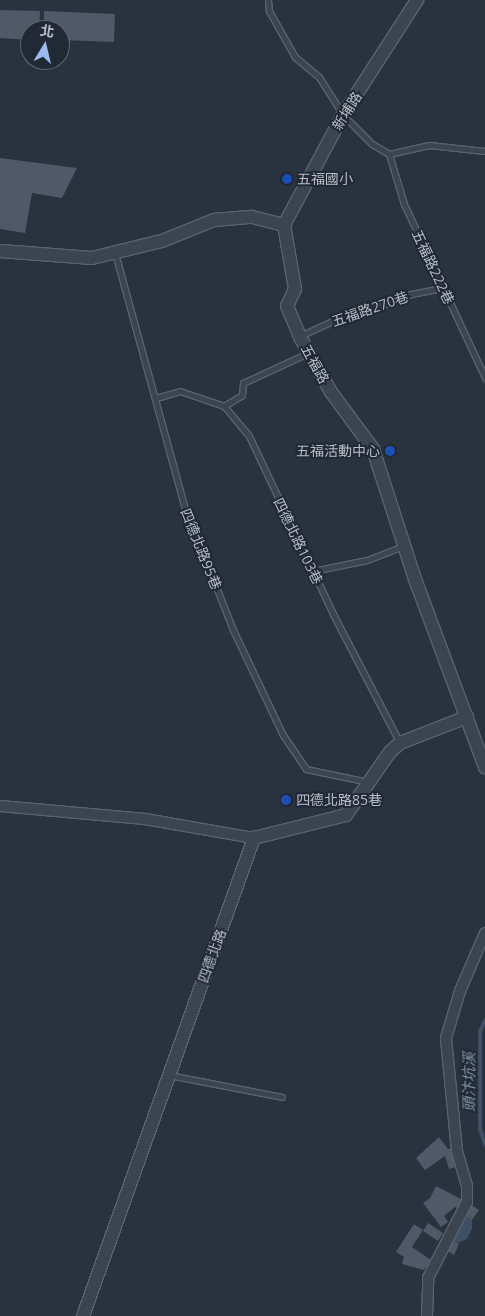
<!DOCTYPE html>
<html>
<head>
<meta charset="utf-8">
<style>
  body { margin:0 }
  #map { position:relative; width:485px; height:1316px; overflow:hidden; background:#29323f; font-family:"Open Sans","Noto Sans TC",sans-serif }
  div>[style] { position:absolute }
  .water>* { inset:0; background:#404f66 }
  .stream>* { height:4px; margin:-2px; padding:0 2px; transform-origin:2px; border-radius:2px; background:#404f66 }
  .building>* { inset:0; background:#4f5967 }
  .roads { filter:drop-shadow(1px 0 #5a626c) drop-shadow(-1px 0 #5a626c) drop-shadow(0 1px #5a626c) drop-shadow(0 -1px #5a626c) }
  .service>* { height:5px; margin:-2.5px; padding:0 2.5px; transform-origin:2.5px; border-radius:2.5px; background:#3c444f }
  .minor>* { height:10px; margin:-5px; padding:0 5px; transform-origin:5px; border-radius:5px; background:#3c444f }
  .tertiary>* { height:12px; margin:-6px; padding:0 6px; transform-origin:6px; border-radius:6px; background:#3c444f }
  .dots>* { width:14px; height:14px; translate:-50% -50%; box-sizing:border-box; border:2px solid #212934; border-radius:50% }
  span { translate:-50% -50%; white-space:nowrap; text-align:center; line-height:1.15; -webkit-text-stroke:4px #212934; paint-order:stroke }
  .street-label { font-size:14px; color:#b9bfc9 }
  .poi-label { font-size:14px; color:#b9bfc9 }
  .left { translate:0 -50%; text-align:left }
  .right { translate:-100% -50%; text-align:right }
  .water-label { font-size:15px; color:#8495ae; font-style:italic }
  .north { position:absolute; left:20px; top:20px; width:50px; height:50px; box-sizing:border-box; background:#212934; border:1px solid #5e6570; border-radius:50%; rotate:9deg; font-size:14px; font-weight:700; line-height:20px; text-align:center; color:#b9bfc9 }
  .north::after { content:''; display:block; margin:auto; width:18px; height:22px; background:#99b9ef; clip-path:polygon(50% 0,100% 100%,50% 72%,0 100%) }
</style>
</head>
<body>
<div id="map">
  <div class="water">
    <i style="clip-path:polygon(463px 1214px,472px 1220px,472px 1229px,467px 1239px,458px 1243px,450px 1239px)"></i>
  </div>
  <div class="stream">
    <i style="left:485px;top:1020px;width:13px;rotate:113deg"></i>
    <i style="left:480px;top:1032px;width:97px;rotate:90deg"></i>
    <i style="left:480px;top:1129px;width:16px;rotate:72deg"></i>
  </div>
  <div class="building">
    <i style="clip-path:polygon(0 10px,40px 11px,39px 30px,30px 30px,30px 40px,0 38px)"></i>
    <i style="clip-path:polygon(44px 11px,115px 14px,114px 42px,60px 40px,60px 30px,44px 30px)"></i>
    <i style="clip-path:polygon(0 158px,77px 168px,62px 198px,32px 193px,25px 233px,0 229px)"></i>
    <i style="clip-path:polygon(439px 1137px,448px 1149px,453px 1148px,459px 1166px,449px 1169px,445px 1156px,425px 1170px,416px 1158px)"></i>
    <i style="clip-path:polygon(436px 1186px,463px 1200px,458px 1209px,455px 1207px,444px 1216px,448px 1222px,441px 1227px,423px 1203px,430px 1198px)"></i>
    <i style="clip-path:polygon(470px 1204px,479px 1210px,472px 1220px,463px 1214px)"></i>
    <i style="clip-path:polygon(428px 1223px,443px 1233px,438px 1241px,423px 1231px)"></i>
    <i style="clip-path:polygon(414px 1224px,423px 1230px,412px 1247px,431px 1260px,424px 1270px,402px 1264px,404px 1257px,396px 1252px)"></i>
    <i style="clip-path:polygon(450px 1239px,459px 1244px,454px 1255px,444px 1249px)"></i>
  </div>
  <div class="roads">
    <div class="service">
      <i style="left:268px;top:0;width:11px;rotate:85deg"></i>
      <i style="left:269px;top:11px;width:53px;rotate:60.5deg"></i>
      <i style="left:295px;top:57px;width:31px;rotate:40deg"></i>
      <i style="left:319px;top:77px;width:45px;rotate:57.7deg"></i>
      <i style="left:343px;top:115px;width:41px;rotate:45deg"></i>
      <i style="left:372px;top:144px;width:20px;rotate:30deg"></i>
      <i style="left:389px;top:154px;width:41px;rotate:-12.7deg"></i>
      <i style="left:429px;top:145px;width:56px;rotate:6.1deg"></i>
      <i style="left:389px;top:154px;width:52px;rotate:73.3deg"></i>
      <i style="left:404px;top:204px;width:192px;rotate:65deg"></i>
      <i style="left:115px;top:253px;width:262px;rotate:74.7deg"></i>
      <i style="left:184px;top:506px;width:136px;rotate:68.4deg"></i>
      <i style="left:234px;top:632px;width:114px;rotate:64.6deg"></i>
      <i style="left:283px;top:735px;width:41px;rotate:55.9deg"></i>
      <i style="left:306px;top:769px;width:63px;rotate:11.8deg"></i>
      <i style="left:300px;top:336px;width:35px;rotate:-25deg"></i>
      <i style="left:332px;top:321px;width:27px;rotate:-13deg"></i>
      <i style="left:358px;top:315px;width:57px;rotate:-21.6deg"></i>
      <i style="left:411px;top:294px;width:33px;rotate:-11deg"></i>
      <i style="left:156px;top:398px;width:25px;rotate:-16deg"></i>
      <i style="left:180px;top:391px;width:46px;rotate:18.8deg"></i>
      <i style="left:224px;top:406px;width:39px;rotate:50deg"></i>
      <i style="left:249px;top:436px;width:197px;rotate:64.7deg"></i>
      <i style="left:333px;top:614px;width:145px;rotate:62.6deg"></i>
      <i style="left:224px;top:406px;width:21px;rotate:-31deg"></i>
      <i style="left:242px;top:395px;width:12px;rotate:-85deg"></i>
      <i style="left:243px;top:383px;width:72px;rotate:-24.8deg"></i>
      <i style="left:313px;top:571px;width:55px;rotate:-11.5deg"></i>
      <i style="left:367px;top:560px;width:39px;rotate:-21deg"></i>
      <i style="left:169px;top:1075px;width:115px;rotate:11deg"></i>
    </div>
    <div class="minor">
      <i style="left:0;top:806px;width:146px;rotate:5.1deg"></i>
      <i style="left:145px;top:819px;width:111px;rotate:9.9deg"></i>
      <i style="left:427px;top:1316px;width:38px;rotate:-88deg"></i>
      <i style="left:428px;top:1278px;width:85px;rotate:-62.8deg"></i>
      <i style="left:467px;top:1202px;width:16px;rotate:-90deg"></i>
      <i style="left:467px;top:1186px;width:36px;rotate:-106deg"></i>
      <i style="left:457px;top:1151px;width:114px;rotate:-95.6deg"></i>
      <i style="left:446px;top:1038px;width:49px;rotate:-73.4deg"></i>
      <i style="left:460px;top:991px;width:63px;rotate:-66.7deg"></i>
    </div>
    <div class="tertiary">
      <i style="left:284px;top:225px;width:65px;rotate:80.2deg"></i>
      <i style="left:295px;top:289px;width:19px;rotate:115deg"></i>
      <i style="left:287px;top:306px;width:34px;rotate:67deg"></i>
      <i style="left:300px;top:337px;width:63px;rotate:60.6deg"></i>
      <i style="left:331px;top:392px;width:71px;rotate:53.6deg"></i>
      <i style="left:373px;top:449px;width:137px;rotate:72.1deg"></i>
      <i style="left:415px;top:579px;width:201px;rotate:69.6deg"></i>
      <i style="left:284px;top:225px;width:125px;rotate:-61.8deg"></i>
      <i style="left:343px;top:115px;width:137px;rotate:-57.2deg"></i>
      <i style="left:0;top:251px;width:92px;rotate:4.4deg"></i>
      <i style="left:92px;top:258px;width:72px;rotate:-13.7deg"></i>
      <i style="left:162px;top:241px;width:56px;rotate:-22deg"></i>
      <i style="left:214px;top:220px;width:38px;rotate:-5deg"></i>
      <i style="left:252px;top:217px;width:33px;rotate:14deg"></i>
      <i style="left:83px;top:1316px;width:508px;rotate:-70.32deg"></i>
      <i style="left:254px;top:838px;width:95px;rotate:-14deg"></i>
      <i style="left:346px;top:815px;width:77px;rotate:-55.1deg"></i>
      <i style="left:390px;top:752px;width:13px;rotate:-42deg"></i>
      <i style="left:400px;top:743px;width:72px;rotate:-21.2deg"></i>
    </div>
  </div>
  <div class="dots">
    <i style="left:287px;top:179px;background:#1a4fb4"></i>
    <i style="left:390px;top:451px;background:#1a4fb4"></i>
    <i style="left:286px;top:800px;background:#1a4fb4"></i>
  </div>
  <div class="street-label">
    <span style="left:347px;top:111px;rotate:-58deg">新埔路</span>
    <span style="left:433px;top:267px;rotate:65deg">五福路222巷</span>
    <span style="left:370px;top:309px;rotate:-19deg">五福路270巷</span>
    <span style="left:315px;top:364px;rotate:61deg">五福路</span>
    <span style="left:298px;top:541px;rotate:64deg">四德北路103巷</span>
    <span style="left:201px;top:549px;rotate:68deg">四德北路95巷</span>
    <span style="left:212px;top:956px;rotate:-70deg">四德北路</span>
  </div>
  <div class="poi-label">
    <span class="left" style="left:297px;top:179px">五福國小</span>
    <span class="right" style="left:380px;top:451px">五福活動中心</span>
    <span class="left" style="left:296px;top:800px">四德北路85巷</span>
  </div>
  <div class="water-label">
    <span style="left:469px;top:1082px;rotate:-90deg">頭汴坑溪</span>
  </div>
  <div class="north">北</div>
</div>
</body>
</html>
